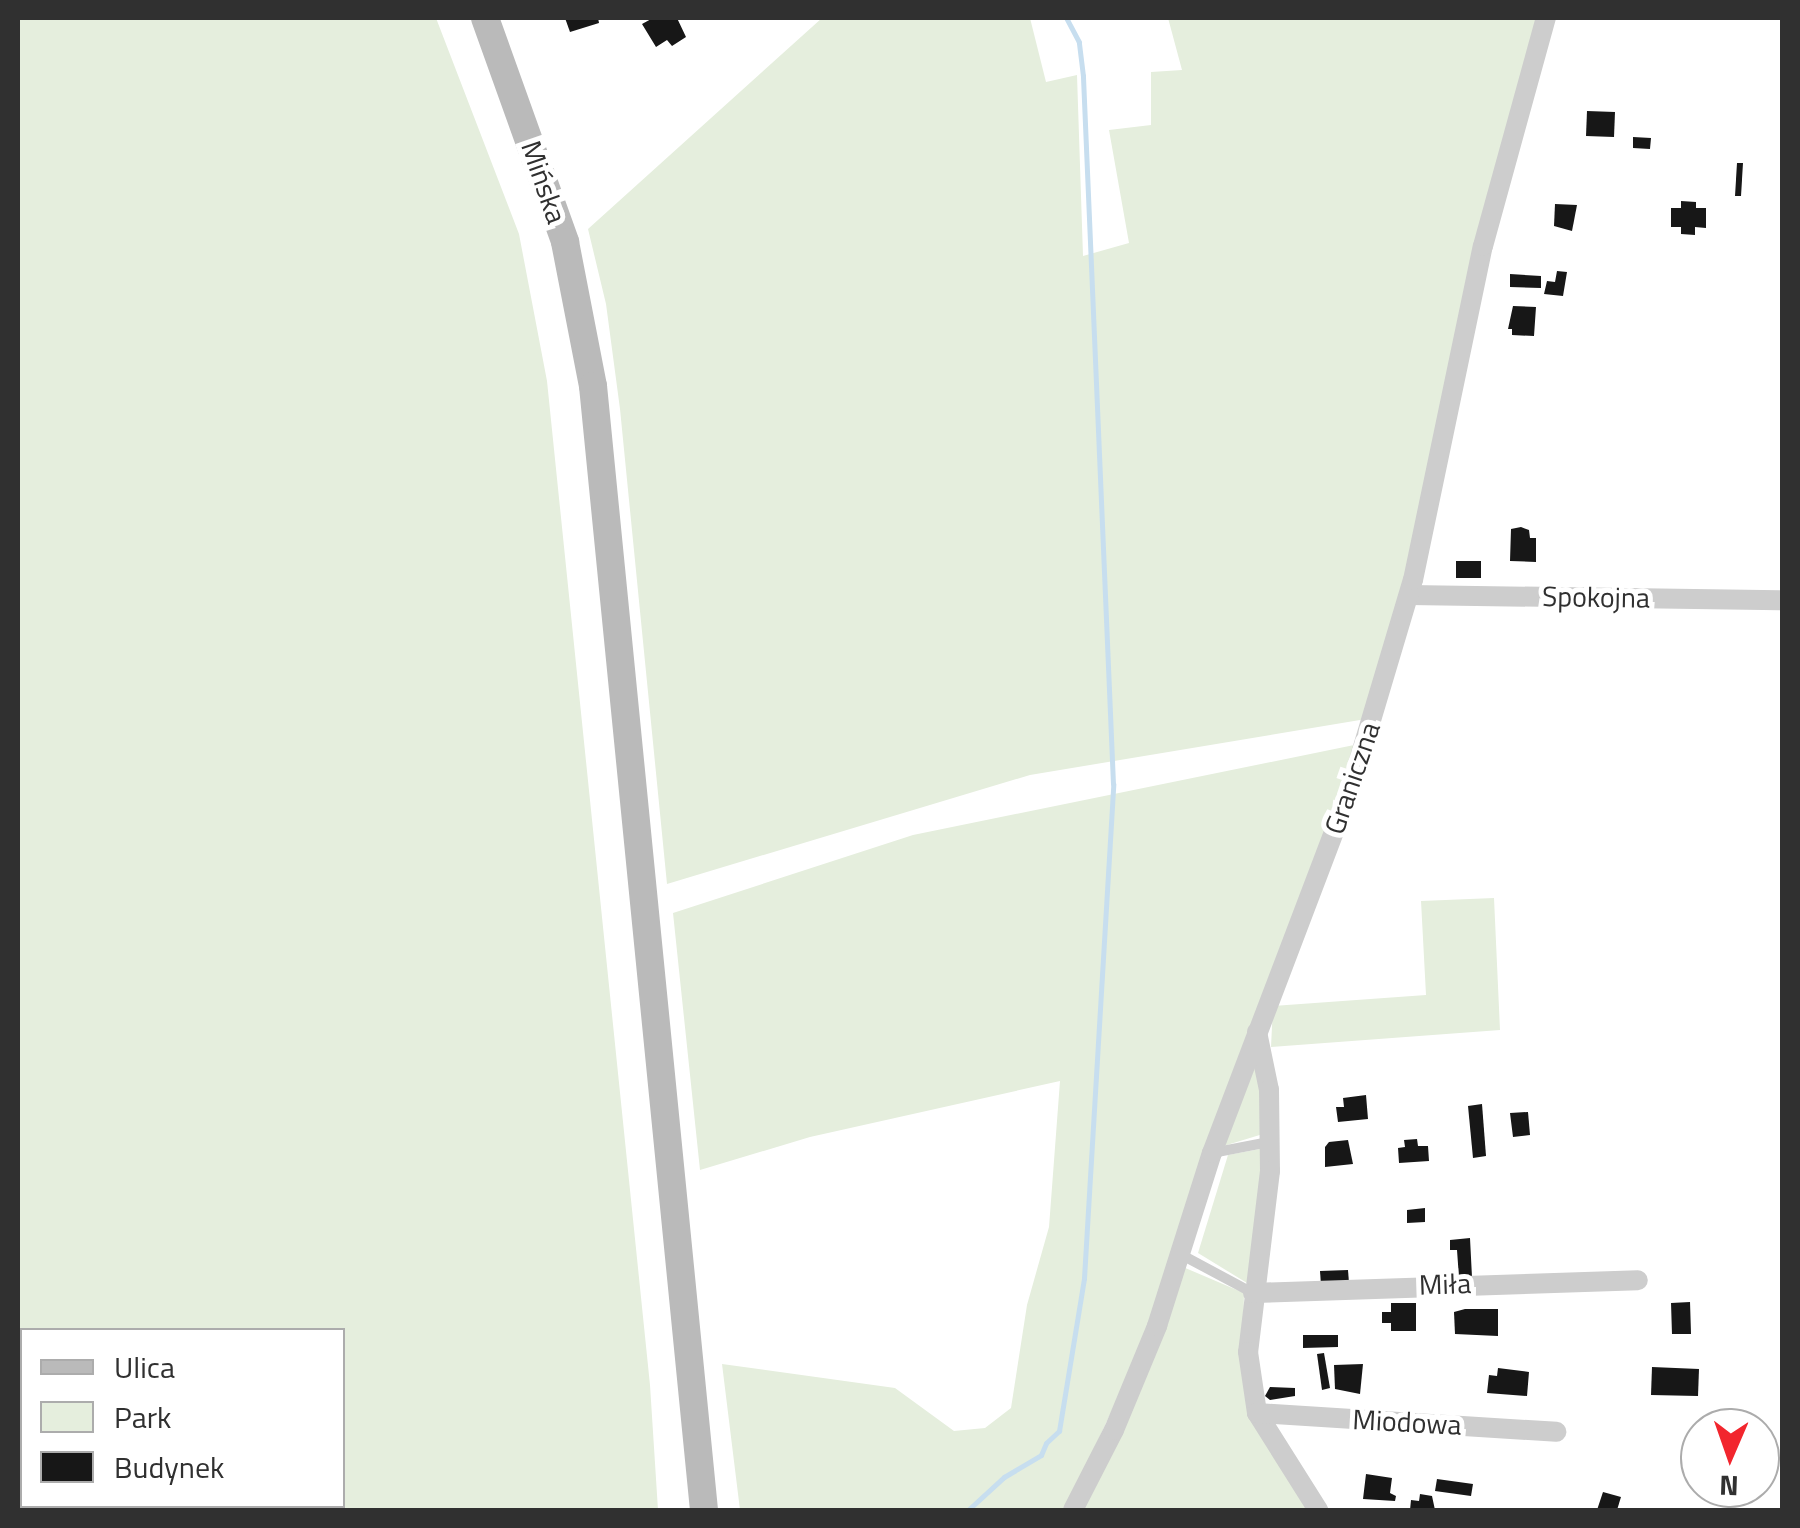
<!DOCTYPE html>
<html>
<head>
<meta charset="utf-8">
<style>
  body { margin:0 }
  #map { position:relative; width:1800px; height:1528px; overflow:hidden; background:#fff; font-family:"Titillium Web",sans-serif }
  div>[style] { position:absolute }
  .green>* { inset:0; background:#e5eedd }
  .stream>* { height:5px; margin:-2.5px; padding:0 2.5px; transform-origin:2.5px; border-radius:2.5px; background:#c7deef }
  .building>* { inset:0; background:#171717 }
  .service>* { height:10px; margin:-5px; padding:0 5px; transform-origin:5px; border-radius:5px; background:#cdcdcd }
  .minor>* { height:20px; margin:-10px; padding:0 10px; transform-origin:10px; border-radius:10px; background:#cdcdcd }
  .secondary>* { height:28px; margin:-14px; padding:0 14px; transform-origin:14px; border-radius:14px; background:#bababa }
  span { translate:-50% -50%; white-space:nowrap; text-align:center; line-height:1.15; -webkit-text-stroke:10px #fff; paint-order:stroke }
  .street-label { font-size:28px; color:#303030 }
  .frame { position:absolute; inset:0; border:20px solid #303030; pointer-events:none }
  .legend { position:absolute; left:20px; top:1328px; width:325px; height:180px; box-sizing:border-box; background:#fff; border:2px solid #acacac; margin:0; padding:12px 18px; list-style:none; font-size:30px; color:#303030 }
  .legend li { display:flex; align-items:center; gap:20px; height:50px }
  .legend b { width:50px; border:2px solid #acacac }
  .north { position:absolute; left:1680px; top:1408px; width:100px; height:100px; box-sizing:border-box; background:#fff; border:2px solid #acacac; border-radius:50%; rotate:182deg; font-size:28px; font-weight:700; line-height:40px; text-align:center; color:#303030 }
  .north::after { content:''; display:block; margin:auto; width:35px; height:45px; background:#f2262e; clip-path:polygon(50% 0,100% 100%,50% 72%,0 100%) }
</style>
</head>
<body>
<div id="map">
  <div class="green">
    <i style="clip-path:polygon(evenodd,18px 18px,436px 18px,519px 234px,547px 381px,650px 1385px,658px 1510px,18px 1510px,18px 18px,342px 1330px,342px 1506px,22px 1506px,22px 1330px,342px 1330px)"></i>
    <i style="clip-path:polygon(822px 18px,1030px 18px,1046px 82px,1077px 75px,1083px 256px,1129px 243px,1109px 130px,1151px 125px,1151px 72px,1182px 70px,1168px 18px,1538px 18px,1472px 252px,1403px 589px,1366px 719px,1030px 775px,667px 884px,620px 409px,606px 304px,588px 229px)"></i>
    <i style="clip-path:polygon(1359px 744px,1177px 1251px,1130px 1371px,1066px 1510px,740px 1510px,722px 1364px,895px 1388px,954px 1431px,985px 1428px,1011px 1408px,1027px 1305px,1049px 1227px,1060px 1081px,810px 1137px,700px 1170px,673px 913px,913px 835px)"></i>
    <i style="clip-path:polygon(1494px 898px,1500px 1030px,1271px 1047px,1273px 1006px,1426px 995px,1421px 901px)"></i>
    <i style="clip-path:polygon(1253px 1061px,1261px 1062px,1263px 1134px,1217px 1148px)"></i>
    <i style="clip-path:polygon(1265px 1148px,1247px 1283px,1198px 1253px,1228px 1155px)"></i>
    <i style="clip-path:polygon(1183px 1267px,1244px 1293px,1243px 1350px,1309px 1510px,1078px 1510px)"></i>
  </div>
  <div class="stream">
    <i style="left:968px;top:1510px;width:49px;rotate:-42.5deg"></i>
    <i style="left:1004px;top:1477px;width:43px;rotate:-30.7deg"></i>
    <i style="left:1041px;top:1455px;width:13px;rotate:-67deg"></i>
    <i style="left:1046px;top:1443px;width:18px;rotate:-43deg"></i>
    <i style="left:1059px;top:1431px;width:155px;rotate:-80.7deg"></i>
    <i style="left:1084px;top:1278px;width:495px;rotate:-86.6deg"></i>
    <i style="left:1113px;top:784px;width:709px;rotate:-92.43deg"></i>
    <i style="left:1083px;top:76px;width:34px;rotate:-97deg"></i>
    <i style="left:1079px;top:42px;width:27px;rotate:-118deg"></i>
  </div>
  <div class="building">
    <i style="clip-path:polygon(565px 18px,598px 18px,599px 23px,570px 32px)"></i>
    <i style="clip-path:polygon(653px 18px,677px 18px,686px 37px,672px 46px,667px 40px,656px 47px,642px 24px)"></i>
    <i style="clip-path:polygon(1587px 111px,1615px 112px,1614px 137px,1586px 136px)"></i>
    <i style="clip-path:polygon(1633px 137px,1651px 138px,1650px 149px,1633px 148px)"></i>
    <i style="clip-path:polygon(1737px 163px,1743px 163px,1741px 196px,1735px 196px)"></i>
    <i style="clip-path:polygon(1681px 201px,1696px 202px,1696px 208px,1706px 208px,1706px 228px,1695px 227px,1695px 235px,1681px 234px,1681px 227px,1671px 227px,1671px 208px,1681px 208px)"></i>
    <i style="clip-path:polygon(1555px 204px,1577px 205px,1572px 231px,1554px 226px)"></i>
    <i style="clip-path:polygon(1557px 271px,1567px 272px,1563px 296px,1544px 294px,1547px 281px,1555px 282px)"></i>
    <i style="clip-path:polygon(1510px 274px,1541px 276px,1541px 288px,1510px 287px)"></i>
    <i style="clip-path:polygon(1513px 306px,1536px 307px,1534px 336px,1512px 335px,1512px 329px,1508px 329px)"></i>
    <i style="clip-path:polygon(1521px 527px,1529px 530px,1530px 538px,1536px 538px,1536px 562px,1510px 561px,1511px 529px)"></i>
    <i style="clip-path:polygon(1456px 561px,1481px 561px,1481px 578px,1456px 578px)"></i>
    <i style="clip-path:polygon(1366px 1095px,1368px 1119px,1338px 1122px,1336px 1107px,1344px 1107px,1343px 1098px)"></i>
    <i style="clip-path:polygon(1482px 1104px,1486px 1156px,1473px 1158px,1468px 1106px)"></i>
    <i style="clip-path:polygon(1528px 1112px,1530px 1135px,1513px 1137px,1510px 1113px)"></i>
    <i style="clip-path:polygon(1417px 1139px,1418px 1146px,1428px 1146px,1429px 1161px,1399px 1163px,1398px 1148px,1405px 1147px,1404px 1140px)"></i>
    <i style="clip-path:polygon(1348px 1140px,1353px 1164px,1325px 1167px,1325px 1147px,1329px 1142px)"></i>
    <i style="clip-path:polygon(1425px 1208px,1425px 1222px,1407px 1223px,1407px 1210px)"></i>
    <i style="clip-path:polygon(1470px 1238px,1472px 1277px,1459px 1278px,1457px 1250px,1450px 1250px,1450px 1240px)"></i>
    <i style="clip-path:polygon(1348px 1270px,1349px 1283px,1321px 1285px,1320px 1271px)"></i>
    <i style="clip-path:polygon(1690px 1302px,1691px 1334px,1672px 1334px,1671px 1303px)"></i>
    <i style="clip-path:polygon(1391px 1303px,1416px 1303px,1416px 1331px,1391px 1331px,1391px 1323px,1382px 1323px,1382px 1312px,1391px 1312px)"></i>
    <i style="clip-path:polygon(1465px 1309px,1498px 1309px,1498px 1336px,1455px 1334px,1454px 1312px)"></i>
    <i style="clip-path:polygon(1303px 1335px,1338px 1335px,1338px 1347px,1303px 1348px)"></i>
    <i style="clip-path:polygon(1324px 1353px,1330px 1388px,1322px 1390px,1317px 1354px)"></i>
    <i style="clip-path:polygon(1363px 1364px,1360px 1394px,1335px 1389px,1334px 1365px)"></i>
    <i style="clip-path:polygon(1652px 1367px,1699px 1369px,1698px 1396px,1651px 1395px)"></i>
    <i style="clip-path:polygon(1498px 1368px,1529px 1372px,1527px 1396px,1487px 1393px,1489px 1375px,1497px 1376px)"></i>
    <i style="clip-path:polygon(1270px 1387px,1295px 1388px,1295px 1396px,1270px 1400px,1265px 1396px)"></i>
    <i style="clip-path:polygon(1366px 1474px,1392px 1478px,1390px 1493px,1396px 1496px,1395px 1501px,1363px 1499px)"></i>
    <i style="clip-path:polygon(1437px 1479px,1473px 1484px,1471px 1496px,1435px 1491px)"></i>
    <i style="clip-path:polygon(1603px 1492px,1621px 1497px,1617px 1510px,1597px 1510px)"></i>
    <i style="clip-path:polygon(1420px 1494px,1432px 1496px,1435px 1510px,1410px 1510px,1411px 1500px,1419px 1501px)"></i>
  </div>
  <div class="service">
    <i style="left:1212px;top:1153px;width:58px;rotate:-10.9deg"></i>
    <i style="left:1180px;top:1254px;width:83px;rotate:28.1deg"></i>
  </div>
  <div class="minor">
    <i style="left:1409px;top:595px;width:373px;rotate:0.8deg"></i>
    <i style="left:1257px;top:1032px;width:59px;rotate:78.3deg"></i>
    <i style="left:1269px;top:1090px;width:81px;rotate:89.3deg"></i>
    <i style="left:1270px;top:1171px;width:182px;rotate:96.9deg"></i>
    <i style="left:1248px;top:1352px;width:62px;rotate:81.6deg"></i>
    <i style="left:1257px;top:1413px;width:115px;rotate:57.8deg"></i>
    <i style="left:1253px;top:1293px;width:385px;rotate:-1.9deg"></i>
    <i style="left:1257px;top:1413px;width:300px;rotate:3.6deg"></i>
    <i style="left:1073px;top:1510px;width:90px;rotate:-62.9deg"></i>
    <i style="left:1114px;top:1430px;width:113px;rotate:-67.5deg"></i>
    <i style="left:1157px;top:1326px;width:182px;rotate:-72.4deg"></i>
    <i style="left:1212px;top:1153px;width:395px;rotate:-69.2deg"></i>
    <i style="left:1352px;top:784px;width:213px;rotate:-73.4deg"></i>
    <i style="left:1413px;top:580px;width:341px;rotate:-78.2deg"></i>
    <i style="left:1483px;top:246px;width:237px;rotate:-74.6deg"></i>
  </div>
  <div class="secondary">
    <i style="left:485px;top:18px;width:238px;rotate:70.3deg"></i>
    <i style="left:565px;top:242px;width:147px;rotate:79deg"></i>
    <i style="left:593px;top:386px;width:1129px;rotate:84.36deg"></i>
  </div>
  <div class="street-label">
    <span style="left:544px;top:182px;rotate:71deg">Mińska</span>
    <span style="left:1596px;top:597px;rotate:1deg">Spokojna</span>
    <span style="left:1352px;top:778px;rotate:-71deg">Graniczna</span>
    <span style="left:1445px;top:1284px;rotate:-2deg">Miła</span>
    <span style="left:1407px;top:1422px;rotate:3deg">Miodowa</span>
  </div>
  <div class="frame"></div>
  <ul class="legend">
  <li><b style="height:12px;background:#bababa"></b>Ulica</li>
  <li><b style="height:28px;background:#e5eedd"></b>Park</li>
  <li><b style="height:28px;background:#171717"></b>Budynek</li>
  </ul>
  <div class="north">N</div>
</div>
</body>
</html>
